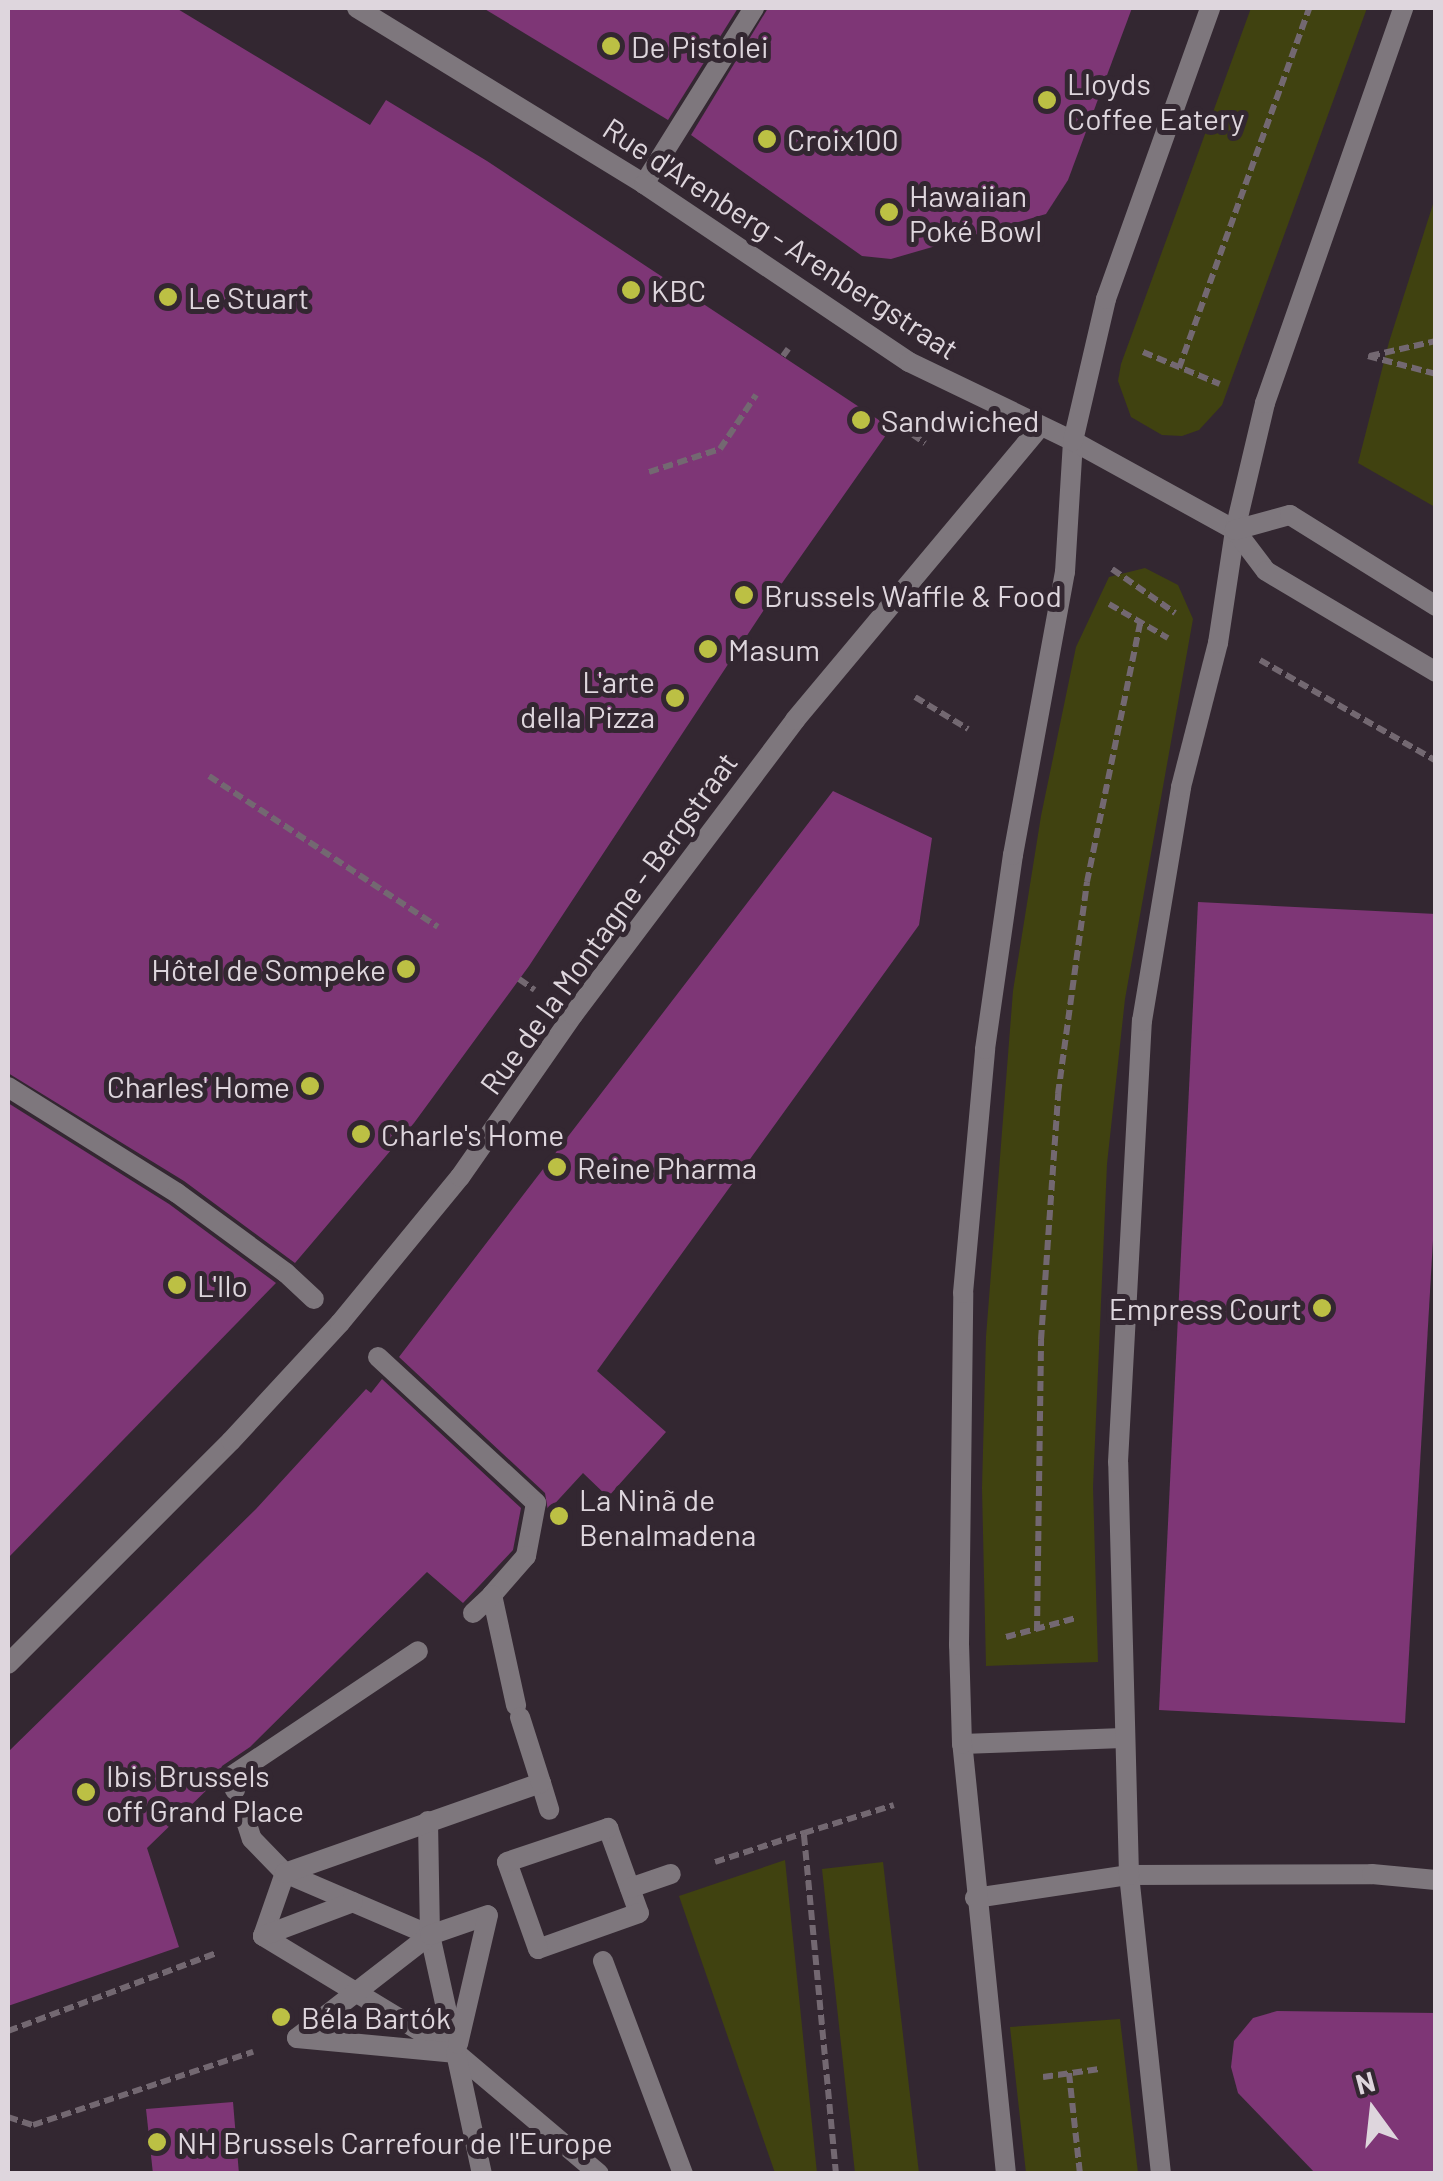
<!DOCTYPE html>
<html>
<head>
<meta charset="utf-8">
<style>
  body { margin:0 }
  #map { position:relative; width:1443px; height:2181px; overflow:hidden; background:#332731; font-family:Barlow,sans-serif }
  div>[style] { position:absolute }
  .green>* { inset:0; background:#404210 }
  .building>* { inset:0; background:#7e3676 }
  .path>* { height:6px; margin-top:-3px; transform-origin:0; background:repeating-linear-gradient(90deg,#736871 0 10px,transparent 0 15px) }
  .service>* { height:20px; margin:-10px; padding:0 10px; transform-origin:10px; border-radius:10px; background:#7e777d }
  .pedestrian>* { height:20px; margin:-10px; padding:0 10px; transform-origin:10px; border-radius:10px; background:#7e777d }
  .minor>* { height:20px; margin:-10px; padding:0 10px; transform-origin:10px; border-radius:10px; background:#7e777d }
  .tertiary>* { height:20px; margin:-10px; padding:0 10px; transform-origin:10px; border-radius:10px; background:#7e777d }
  .dots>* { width:28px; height:28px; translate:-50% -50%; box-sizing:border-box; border:5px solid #332731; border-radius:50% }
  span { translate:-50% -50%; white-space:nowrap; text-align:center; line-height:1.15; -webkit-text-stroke:10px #332731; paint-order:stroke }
  .poi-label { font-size:30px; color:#ded6dd }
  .left { translate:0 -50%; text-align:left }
  .right { translate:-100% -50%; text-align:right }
  .street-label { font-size:30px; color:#ded6dd }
  .frame { position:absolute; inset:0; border:10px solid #ded6dd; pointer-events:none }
  .north { position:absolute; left:1323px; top:2061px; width:100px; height:100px; -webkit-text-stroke:8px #332731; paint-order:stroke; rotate:345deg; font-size:28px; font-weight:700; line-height:40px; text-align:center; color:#ded6dd }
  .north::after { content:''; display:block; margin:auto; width:35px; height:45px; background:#ded6dd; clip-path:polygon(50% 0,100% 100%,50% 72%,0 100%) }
</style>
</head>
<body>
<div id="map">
  <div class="green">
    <i style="clip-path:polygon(1251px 8px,1367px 8px,1222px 405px,1199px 430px,1182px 436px,1162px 435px,1131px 417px,1118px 381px,1121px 364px)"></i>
    <i style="clip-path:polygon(1435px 198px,1435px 507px,1358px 463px,1389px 342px)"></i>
    <i style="clip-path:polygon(1145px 568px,1178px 585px,1193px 619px,1125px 999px,1107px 1164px,1093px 1487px,1098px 1662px,986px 1666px,982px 1488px,986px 1337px,1013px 991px,1041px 816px,1076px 647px,1109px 577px)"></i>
    <i style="clip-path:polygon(785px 1860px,817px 2173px,775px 2173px,679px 1896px)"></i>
    <i style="clip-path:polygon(883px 1862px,919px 2173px,855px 2173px,822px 1869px)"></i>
    <i style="clip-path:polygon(1120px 2019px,1138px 2173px,1026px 2173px,1010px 2027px)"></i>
  </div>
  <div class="building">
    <i style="clip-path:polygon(8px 8px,176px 8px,370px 125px,386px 100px,487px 161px,891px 428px,773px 596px,529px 966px,414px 1123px,295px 1263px,184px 1181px,8px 1073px)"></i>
    <i style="clip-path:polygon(483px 8px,738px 8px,668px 120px)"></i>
    <i style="clip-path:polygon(768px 8px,1132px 8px,1068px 180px,1046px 214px,891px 259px,862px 256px,691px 135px)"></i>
    <i style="clip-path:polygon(833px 791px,932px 838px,919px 925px,597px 1371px,666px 1432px,608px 1497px,583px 1473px,548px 1511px,545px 1493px,399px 1357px)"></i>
    <i style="clip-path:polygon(1198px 902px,1436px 914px,1436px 1188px,1405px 1723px,1159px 1710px)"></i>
    <i style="clip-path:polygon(8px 1103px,169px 1204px,276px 1283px,8px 1558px)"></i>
    <i style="clip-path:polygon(382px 1379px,521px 1508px,513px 1550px,463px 1603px,427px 1572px,250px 1747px,222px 1766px,217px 1780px,147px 1848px,179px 1947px,8px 2006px,8px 1752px,256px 1509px,366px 1389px,371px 1393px)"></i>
    <i style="clip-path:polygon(1277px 2011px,1436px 2013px,1436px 2174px,1316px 2174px,1238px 2093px,1231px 2067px,1234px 2041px,1253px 2018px)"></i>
    <i style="clip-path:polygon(233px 2102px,239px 2174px,153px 2174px,146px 2109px)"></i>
  </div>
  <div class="path">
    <i style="left:1143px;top:352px;width:83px;rotate:22.6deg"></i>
    <i style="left:783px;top:356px;width:9px;rotate:-54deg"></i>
    <i style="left:1368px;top:356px;width:70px;rotate:14.8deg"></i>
    <i style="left:1370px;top:356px;width:68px;rotate:-12.8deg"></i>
    <i style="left:1179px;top:368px;width:383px;rotate:-70.1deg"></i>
    <i style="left:912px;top:434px;width:16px;rotate:35deg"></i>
    <i style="left:649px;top:472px;width:75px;rotate:-17.9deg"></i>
    <i style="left:720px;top:449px;width:65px;rotate:-56.3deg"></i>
    <i style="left:1112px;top:569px;width:77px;rotate:34.9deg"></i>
    <i style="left:1109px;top:604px;width:68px;rotate:30deg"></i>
    <i style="left:1260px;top:660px;width:203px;rotate:29.8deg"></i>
    <i style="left:915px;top:697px;width:62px;rotate:31.1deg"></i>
    <i style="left:209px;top:776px;width:274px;rotate:33.4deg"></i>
    <i style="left:519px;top:979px;width:19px;rotate:35deg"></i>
    <i style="left:1037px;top:1631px;width:291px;rotate:-89.2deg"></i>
    <i style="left:1041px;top:1340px;width:247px;rotate:-86deg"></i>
    <i style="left:1058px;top:1094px;width:214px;rotate:-82.2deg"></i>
    <i style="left:1087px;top:882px;width:264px;rotate:-78.4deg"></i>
    <i style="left:1006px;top:1637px;width:73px;rotate:-15.2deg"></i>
    <i style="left:715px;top:1862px;width:94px;rotate:-18deg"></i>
    <i style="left:8px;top:2031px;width:223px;rotate:-20.5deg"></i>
    <i style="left:1069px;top:2073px;width:102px;rotate:83.8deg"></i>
    <i style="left:1043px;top:2077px;width:57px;rotate:-8.1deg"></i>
    <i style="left:8px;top:2117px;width:26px;rotate:18deg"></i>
    <i style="left:33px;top:2125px;width:232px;rotate:-18.4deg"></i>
    <i style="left:836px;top:2174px;width:342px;rotate:-95.4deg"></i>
    <i style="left:804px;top:1833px;width:94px;rotate:-17.3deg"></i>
  </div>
  <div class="service">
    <i style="left:644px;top:184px;width:208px;rotate:-58deg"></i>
    <i style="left:962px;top:1744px;width:161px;rotate:-2.1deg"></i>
  </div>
  <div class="pedestrian">
    <i style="left:8px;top:1087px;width:199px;rotate:32.1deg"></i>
    <i style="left:177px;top:1193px;width:135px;rotate:36.3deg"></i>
    <i style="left:286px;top:1273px;width:38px;rotate:43deg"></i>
    <i style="left:378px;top:1357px;width:215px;rotate:42.7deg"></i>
    <i style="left:536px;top:1503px;width:54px;rotate:100.7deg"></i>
    <i style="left:526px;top:1556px;width:52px;rotate:131.1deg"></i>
    <i style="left:492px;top:1595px;width:113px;rotate:77.7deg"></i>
    <i style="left:473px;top:1613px;width:26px;rotate:-43deg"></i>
    <i style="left:541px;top:1783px;width:28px;rotate:73deg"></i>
    <i style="left:235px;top:1790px;width:14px;rotate:-111deg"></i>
    <i style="left:230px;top:1777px;width:226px;rotate:-33.8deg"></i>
    <i style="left:244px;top:1815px;width:25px;rotate:72deg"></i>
    <i style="left:252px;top:1839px;width:47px;rotate:45.9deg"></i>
    <i style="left:285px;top:1873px;width:158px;rotate:23.2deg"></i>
    <i style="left:428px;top:1821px;width:114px;rotate:89deg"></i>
    <i style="left:430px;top:1935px;width:121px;rotate:77.6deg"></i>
    <i style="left:608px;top:1828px;width:90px;rotate:70deg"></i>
    <i style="left:639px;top:1913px;width:107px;rotate:160.4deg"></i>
    <i style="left:538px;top:1949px;width:92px;rotate:-109.6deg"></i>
    <i style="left:507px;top:1862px;width:107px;rotate:-18.6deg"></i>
    <i style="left:630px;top:1888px;width:43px;rotate:-18.9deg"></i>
    <i style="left:263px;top:1936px;width:226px;rotate:31.2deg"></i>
    <i style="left:456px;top:2053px;width:187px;rotate:40.2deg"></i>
    <i style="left:263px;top:1936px;width:67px;rotate:-70.8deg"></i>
    <i style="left:285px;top:1873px;width:271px;rotate:-19.4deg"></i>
    <i style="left:541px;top:1783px;width:69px;rotate:-107.7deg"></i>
    <i style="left:263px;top:1936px;width:96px;rotate:-20.7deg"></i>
    <i style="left:603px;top:1961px;width:228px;rotate:69.4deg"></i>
    <i style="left:297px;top:2038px;width:160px;rotate:5.4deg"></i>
    <i style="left:456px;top:2053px;width:124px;rotate:77.9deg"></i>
    <i style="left:297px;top:2038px;width:168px;rotate:-37.8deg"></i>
    <i style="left:430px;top:1935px;width:61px;rotate:-19deg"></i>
    <i style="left:458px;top:2044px;width:132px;rotate:-76.9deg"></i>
  </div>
  <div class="minor">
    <i style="left:8px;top:1664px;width:315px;rotate:-45deg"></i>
    <i style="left:231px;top:1441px;width:161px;rotate:-47.3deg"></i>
    <i style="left:340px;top:1323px;width:189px;rotate:-50.6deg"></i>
    <i style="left:460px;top:1177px;width:198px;rotate:-55.1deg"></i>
    <i style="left:573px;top:1015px;width:369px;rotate:-53deg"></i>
    <i style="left:795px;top:720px;width:383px;rotate:-50.1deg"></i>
    <i style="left:975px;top:1898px;width:156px;rotate:-8.5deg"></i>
    <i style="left:1129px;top:1875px;width:243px;rotate:-0.2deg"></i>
    <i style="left:1372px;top:1874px;width:64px;rotate:5.4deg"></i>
    <i style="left:1006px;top:2174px;width:432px;rotate:-95.8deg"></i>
    <i style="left:962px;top:1744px;width:99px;rotate:-91.7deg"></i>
    <i style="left:959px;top:1645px;width:352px;rotate:-89.3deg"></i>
    <i style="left:963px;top:1293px;width:245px;rotate:-84.8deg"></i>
    <i style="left:985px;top:1049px;width:196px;rotate:-81.8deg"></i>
    <i style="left:1013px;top:855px;width:288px;rotate:-79.6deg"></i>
    <i style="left:1065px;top:572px;width:131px;rotate:-86.5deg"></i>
    <i style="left:1161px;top:2174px;width:301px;rotate:-96.1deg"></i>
    <i style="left:1129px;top:1875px;width:413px;rotate:-91.5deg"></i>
    <i style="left:1118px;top:1462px;width:442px;rotate:-86.9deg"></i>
    <i style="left:1142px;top:1021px;width:237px;rotate:-80.5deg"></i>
    <i style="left:1181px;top:787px;width:149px;rotate:-75.6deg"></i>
    <i style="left:1218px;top:643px;width:114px;rotate:-81.4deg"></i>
  </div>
  <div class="tertiary">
    <i style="left:357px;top:8px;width:337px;rotate:31.5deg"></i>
    <i style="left:644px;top:184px;width:319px;rotate:33.9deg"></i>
    <i style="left:909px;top:362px;width:182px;rotate:25.7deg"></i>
    <i style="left:1073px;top:441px;width:185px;rotate:28.8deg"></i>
    <i style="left:1235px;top:530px;width:51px;rotate:52.9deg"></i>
    <i style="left:1266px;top:571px;width:198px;rotate:30.7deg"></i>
    <i style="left:1073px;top:441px;width:146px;rotate:-76.9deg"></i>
    <i style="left:1106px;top:299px;width:309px;rotate:-70.3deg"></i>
    <i style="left:1235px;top:530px;width:130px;rotate:-76.7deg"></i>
    <i style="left:1265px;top:403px;width:418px;rotate:-70.7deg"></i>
    <i style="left:1235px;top:530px;width:57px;rotate:-15.3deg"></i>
    <i style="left:1290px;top:515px;width:172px;rotate:31.9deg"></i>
  </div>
  <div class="dots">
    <i style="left:611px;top:46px;background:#bcc044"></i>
    <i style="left:1047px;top:100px;background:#bcc044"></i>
    <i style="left:767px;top:139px;background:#bcc044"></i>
    <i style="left:889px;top:212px;background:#bcc044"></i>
    <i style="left:631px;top:290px;background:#bcc044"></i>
    <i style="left:168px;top:297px;background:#bcc044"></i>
    <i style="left:861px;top:420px;background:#bcc044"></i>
    <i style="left:744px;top:595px;background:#bcc044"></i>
    <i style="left:708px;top:649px;background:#bcc044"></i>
    <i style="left:675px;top:698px;background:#bcc044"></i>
    <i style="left:406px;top:969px;background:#bcc044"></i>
    <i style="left:310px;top:1086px;background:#bcc044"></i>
    <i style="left:361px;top:1134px;background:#bcc044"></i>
    <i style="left:557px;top:1167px;background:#bcc044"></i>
    <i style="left:177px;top:1285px;background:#bcc044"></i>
    <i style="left:1322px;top:1308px;background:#bcc044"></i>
    <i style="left:559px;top:1516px;background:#bcc044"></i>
    <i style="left:86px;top:1792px;background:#bcc044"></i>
    <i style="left:281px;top:2017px;background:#bcc044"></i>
    <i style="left:157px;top:2142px;background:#bcc044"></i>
  </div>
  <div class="poi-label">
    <span class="left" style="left:631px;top:46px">De Pistolei</span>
    <span class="left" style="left:1067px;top:100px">Lloyds<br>Coffee Eatery</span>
    <span class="left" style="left:787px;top:139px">Croix100</span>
    <span class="left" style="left:909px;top:212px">Hawaiian<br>Poké Bowl</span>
    <span class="left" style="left:651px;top:290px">KBC</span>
    <span class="left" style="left:188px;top:297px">Le Stuart</span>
    <span class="left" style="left:881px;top:420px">Sandwiched</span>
    <span class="left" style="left:764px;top:595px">Brussels Waffle &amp; Food</span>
    <span class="left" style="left:728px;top:649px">Masum</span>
    <span class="right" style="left:655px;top:698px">L'arte<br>della Pizza</span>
    <span class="right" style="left:386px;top:969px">Hôtel de Sompeke</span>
    <span class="right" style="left:290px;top:1086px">Charles' Home</span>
    <span class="left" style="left:381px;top:1134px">Charle's Home</span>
    <span class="left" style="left:577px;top:1167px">Reine Pharma</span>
    <span class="left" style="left:197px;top:1285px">L'Ilo</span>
    <span class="right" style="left:1302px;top:1308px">Empress Court</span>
    <span class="left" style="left:579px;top:1516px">La Ninã de<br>Benalmadena</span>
    <span class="left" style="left:106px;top:1792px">Ibis Brussels<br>off Grand Place</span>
    <span class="left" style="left:301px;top:2017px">Béla Bartók</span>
    <span class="left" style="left:177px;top:2142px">NH Brussels Carrefour de l'Europe</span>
  </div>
  <div class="street-label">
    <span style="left:781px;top:238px;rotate:33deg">Rue d'Arenberg - Arenbergstraat</span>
    <span style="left:608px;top:923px;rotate:-54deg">Rue de la Montagne - Bergstraat</span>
  </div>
  <div class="frame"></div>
  <div class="north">N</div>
</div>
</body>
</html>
